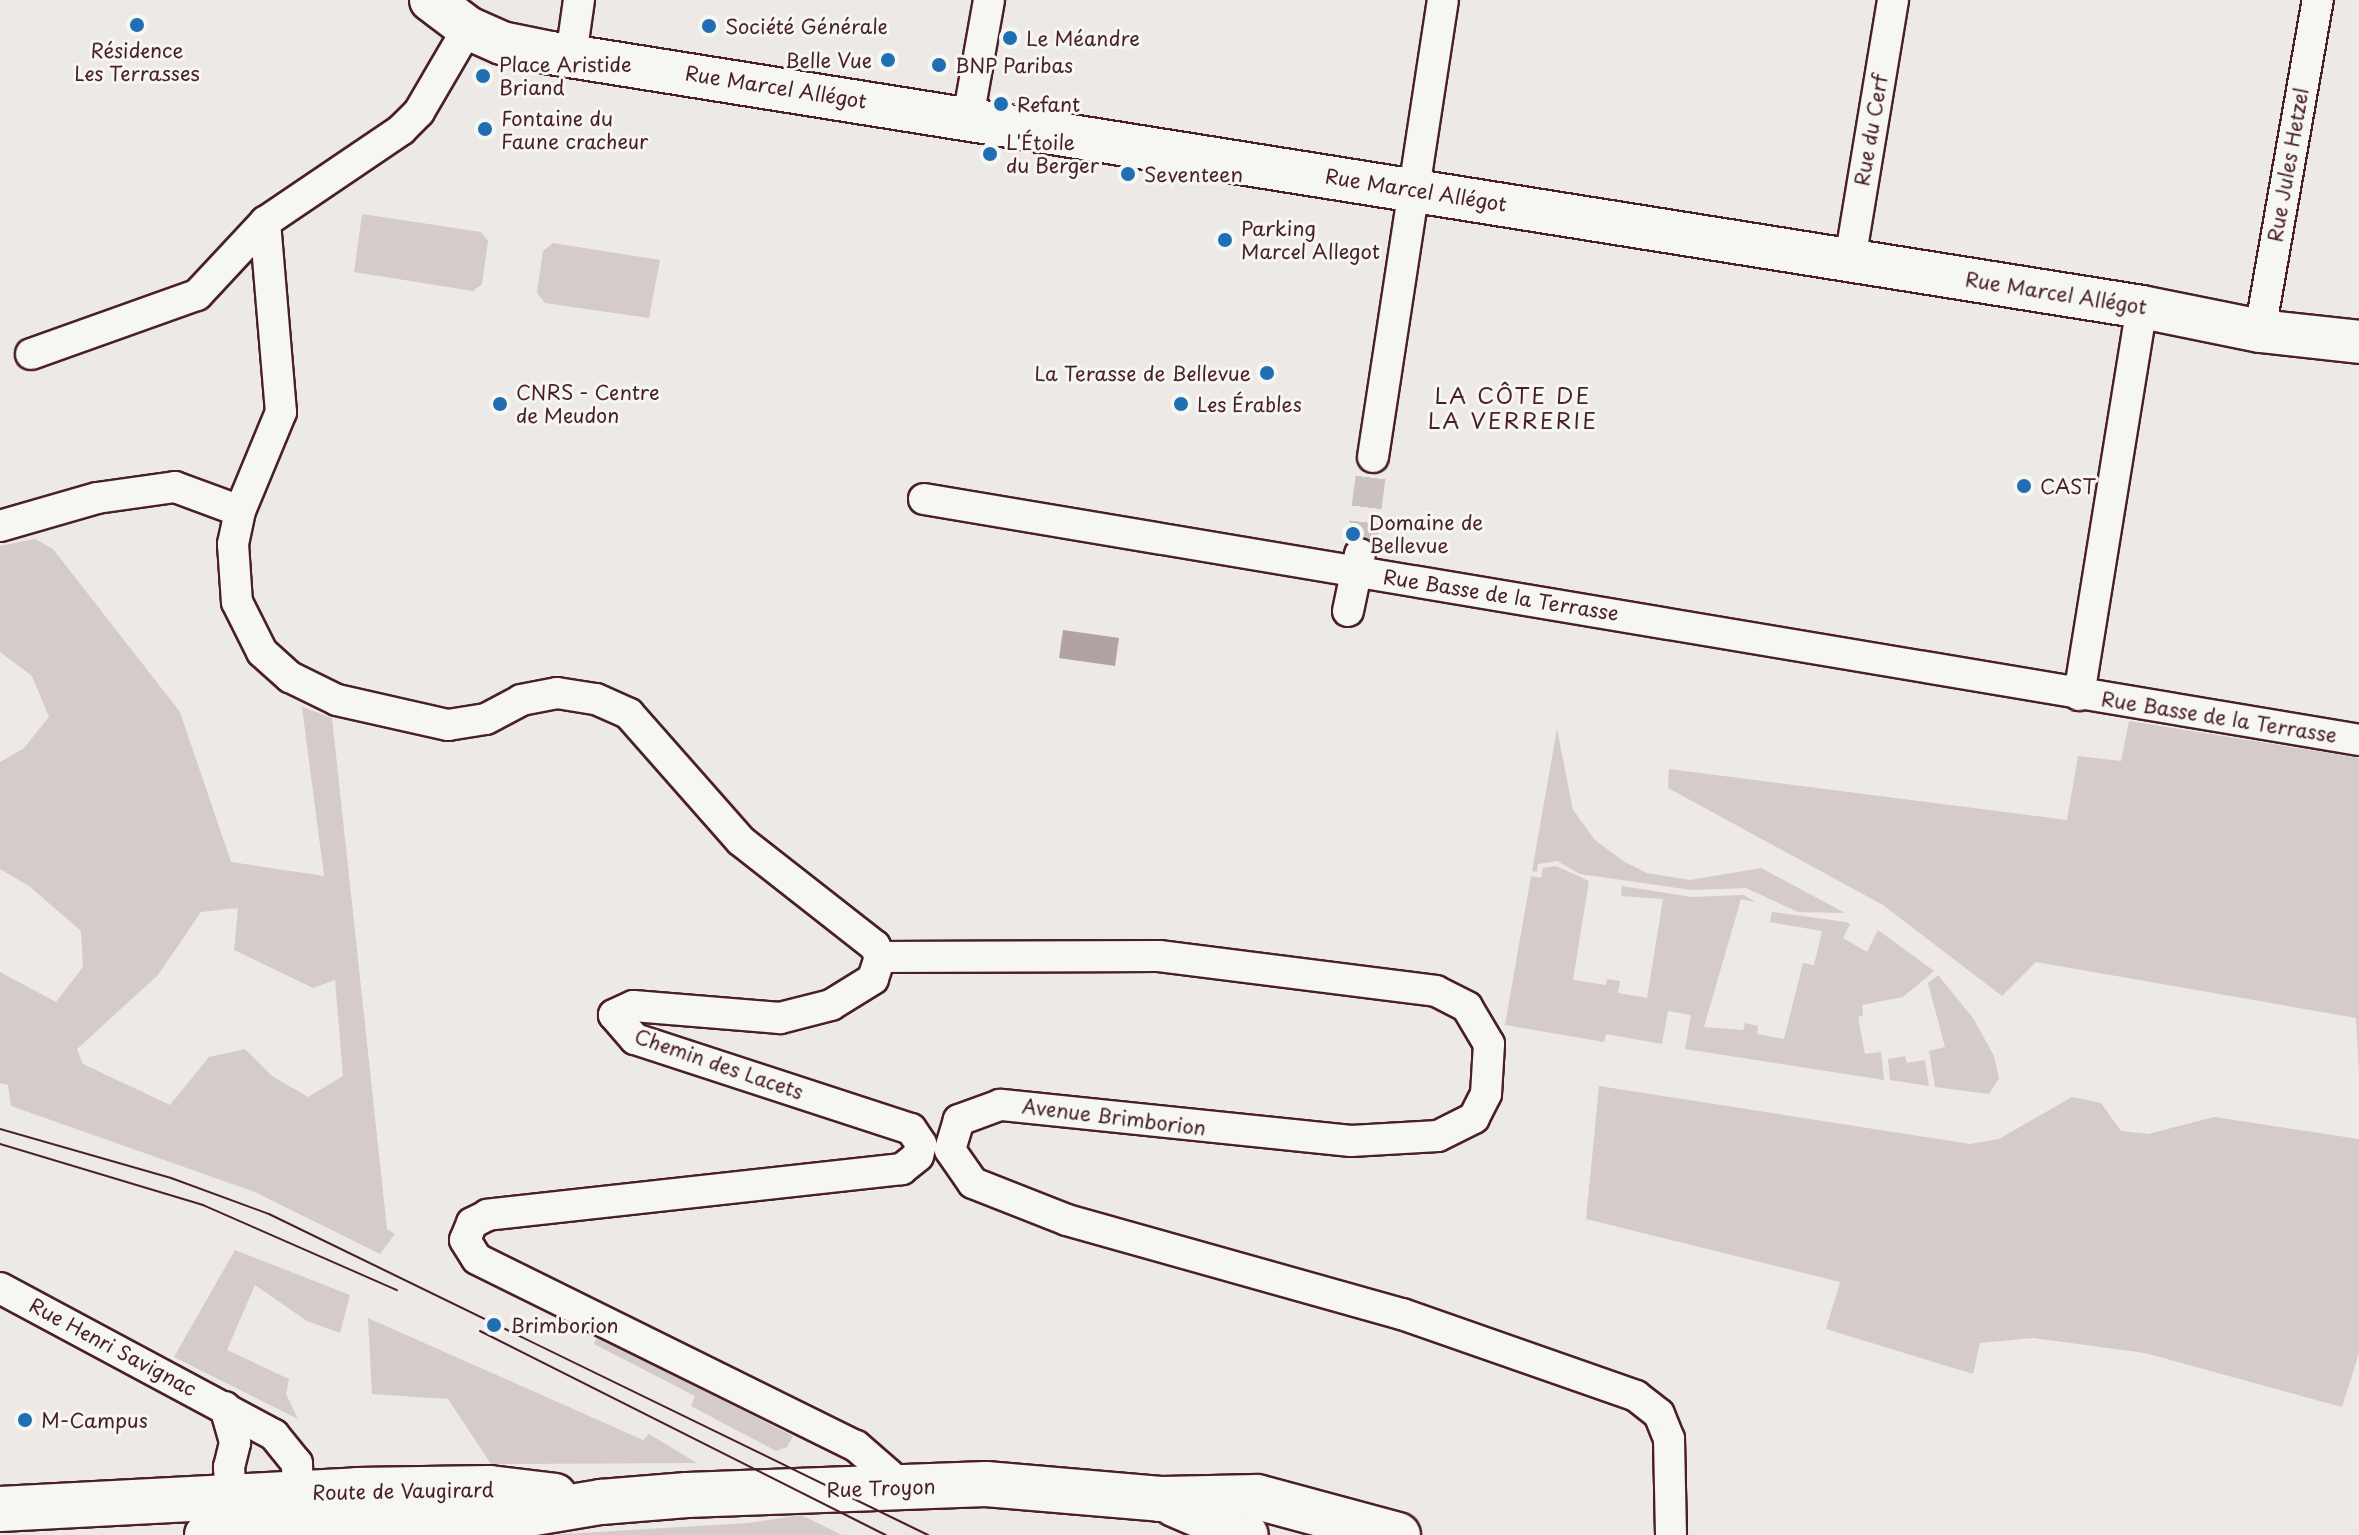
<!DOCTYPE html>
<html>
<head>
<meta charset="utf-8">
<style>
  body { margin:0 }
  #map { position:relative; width:2359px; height:1535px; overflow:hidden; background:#ece9e6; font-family:"Playpen Sans",sans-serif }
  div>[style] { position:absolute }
  .green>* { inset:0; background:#d4cbca }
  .water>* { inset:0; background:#b1a2a3 }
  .minor-tunnel>* { height:30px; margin-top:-15px; transform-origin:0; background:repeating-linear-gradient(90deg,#ccc1c1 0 30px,transparent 0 45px) }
  .roads { filter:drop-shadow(2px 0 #4a1f2b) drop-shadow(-2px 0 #4a1f2b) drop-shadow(0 2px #4a1f2b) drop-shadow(0 -2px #4a1f2b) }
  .minor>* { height:30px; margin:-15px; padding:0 15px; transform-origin:15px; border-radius:15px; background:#f6f6f2 }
  .secondary>* { height:42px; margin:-21px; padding:0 21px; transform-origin:21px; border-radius:21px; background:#f6f6f2 }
  .primary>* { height:44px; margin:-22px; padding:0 22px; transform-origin:22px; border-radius:22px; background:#f6f6f2 }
  .tram>* { height:2px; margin:-1px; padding:0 1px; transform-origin:1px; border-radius:1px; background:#4a1f2b }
  .dots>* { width:22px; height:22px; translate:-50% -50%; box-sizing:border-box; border:4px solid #f6f6f2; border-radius:50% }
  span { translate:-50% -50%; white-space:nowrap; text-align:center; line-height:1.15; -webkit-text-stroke:6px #f6f6f2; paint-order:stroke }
  .poi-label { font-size:20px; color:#4a1f2b }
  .left { translate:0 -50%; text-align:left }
  .right { translate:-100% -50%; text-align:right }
  .street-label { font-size:20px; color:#4a1f2b }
  .neighbourhood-label { font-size:22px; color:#4a1f2b; letter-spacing:2px }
</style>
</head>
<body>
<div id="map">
  <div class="green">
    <i style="clip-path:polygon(362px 214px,481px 232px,488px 241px,482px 284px,473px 291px,354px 272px)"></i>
    <i style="clip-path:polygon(553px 243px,660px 260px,649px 318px,545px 303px,537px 293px,543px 251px)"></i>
    <i style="clip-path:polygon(evenodd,35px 539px,53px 549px,180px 712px,231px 862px,324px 876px,302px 707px,332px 718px,387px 1229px,395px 1234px,380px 1254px,255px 1192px,11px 1106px,8px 1085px,0 1083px,0 972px,56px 1002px,83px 967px,81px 931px,29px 886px,0 869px,0 762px,23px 749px,49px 717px,32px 676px,0 652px,0 546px,35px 539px,238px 908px,234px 950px,313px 988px,335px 980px,343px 1076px,308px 1097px,272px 1076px,245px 1049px,209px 1057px,170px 1105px,83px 1064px,77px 1049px,158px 975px,201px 912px,238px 908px)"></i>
    <i style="clip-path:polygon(2129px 721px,2359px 758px,2359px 1074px,2356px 1018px,2036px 962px,2002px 996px,1883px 905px,1668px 788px,1669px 769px,2067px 820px,2078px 756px,2121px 761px)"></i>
    <i style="clip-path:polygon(1557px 729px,1573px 810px,1595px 840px,1623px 861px,1647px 873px,1690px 880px,1761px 868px,1845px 913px,1798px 912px,1746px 888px,1691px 890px,1580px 874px,1557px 861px,1538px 864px,1537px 872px,1532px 871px)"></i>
    <i style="clip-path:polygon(1556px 866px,1589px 881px,1573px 980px,1606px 985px,1607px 979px,1620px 981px,1618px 993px,1647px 998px,1663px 899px,1621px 896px,1622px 886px,1691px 897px,1744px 895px,1755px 902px,1741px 899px,1704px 1027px,1743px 1030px,1745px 1023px,1758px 1026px,1757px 1034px,1784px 1039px,1803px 963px,1814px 965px,1822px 931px,1770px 922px,1772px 912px,1846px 922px,1850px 924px,1843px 938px,1867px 952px,1878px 930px,1934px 971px,1903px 997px,1862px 1005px,1863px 1015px,1858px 1017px,1865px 1054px,1881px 1052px,1884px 1080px,1685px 1049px,1691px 1015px,1668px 1011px,1662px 1044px,1606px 1034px,1604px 1042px,1505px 1025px,1531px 876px,1541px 878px,1543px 868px)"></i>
    <i style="clip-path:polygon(1938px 975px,1973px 1018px,1994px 1056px,1999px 1078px,1989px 1094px,1935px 1087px,1929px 1051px,1945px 1047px,1928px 983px)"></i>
    <i style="clip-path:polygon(1905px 1056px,1907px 1063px,1925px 1060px,1929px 1086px,1890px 1080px,1888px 1059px)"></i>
    <i style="clip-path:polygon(1599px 1086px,1970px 1144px,1999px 1139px,2072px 1097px,2101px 1103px,2121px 1131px,2148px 1134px,2214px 1117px,2359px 1139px,2359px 1353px,2342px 1407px,2145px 1353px,2033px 1338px,1980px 1343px,1973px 1374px,1826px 1329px,1840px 1282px,1586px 1219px)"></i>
    <i style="clip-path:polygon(235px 1250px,350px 1295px,340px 1333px,307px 1321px,255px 1285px,227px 1350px,289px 1379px,286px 1394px,298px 1419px,174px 1357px)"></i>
    <i style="clip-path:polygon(368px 1318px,643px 1440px,649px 1434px,697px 1463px,491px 1464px,448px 1399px,372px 1394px)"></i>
    <i style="clip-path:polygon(597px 1337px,793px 1436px,787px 1447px,776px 1451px,691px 1406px,695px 1396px,594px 1344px)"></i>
    <i style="clip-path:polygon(801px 1515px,842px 1535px,548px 1535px,748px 1523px)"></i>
  </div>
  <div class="water">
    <i style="clip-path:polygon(1063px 630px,1119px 638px,1115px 666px,1059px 658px)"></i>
  </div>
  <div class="minor-tunnel">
    <i style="left:1361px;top:552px;width:96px;rotate:-82.8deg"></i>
  </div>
  <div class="roads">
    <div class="minor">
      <i style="left:468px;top:28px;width:97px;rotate:120.3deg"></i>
      <i style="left:419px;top:112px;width:25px;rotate:135deg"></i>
      <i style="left:401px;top:130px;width:164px;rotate:145.9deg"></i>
      <i style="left:265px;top:222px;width:191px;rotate:85.2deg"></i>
      <i style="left:281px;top:412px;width:107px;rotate:112.5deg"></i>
      <i style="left:240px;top:511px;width:34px;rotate:102deg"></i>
      <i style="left:233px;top:544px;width:58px;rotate:86.1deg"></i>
      <i style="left:237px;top:602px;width:56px;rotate:63.4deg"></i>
      <i style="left:262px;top:652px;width:38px;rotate:42deg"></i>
      <i style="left:290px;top:677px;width:52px;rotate:26.1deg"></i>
      <i style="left:337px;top:700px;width:114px;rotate:12.7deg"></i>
      <i style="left:448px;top:725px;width:38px;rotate:-9deg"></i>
      <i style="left:486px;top:719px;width:40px;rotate:-28deg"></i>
      <i style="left:521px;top:700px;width:37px;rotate:-11deg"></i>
      <i style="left:557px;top:693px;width:39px;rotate:9deg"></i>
      <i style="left:596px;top:699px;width:36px;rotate:24deg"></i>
      <i style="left:629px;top:714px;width:169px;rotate:48.6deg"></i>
      <i style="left:741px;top:841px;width:170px;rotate:38.1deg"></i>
      <i style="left:875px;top:946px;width:12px;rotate:66deg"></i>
      <i style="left:880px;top:957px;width:23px;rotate:108deg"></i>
      <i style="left:873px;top:979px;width:49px;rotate:148.2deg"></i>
      <i style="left:831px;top:1005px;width:53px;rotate:165.7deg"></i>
      <i style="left:780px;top:1018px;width:147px;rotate:-175.3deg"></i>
      <i style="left:633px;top:1006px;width:21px;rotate:155deg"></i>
      <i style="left:614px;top:1015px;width:32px;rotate:49deg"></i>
      <i style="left:635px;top:1039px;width:290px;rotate:18.1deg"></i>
      <i style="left:911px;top:1129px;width:18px;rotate:56deg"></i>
      <i style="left:921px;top:1144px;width:12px;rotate:104deg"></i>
      <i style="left:918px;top:1156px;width:21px;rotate:141deg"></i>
      <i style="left:902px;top:1169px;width:417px;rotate:173.7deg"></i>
      <i style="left:488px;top:1215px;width:18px;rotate:153deg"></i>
      <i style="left:472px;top:1223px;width:18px;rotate:112deg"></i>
      <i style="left:465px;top:1240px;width:22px;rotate:58deg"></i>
      <i style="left:477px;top:1259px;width:423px;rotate:26.3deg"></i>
      <i style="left:856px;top:1446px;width:61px;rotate:41deg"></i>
      <i style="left:571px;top:56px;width:57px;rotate:-81.9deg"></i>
      <i style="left:968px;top:118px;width:120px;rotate:-79.9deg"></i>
      <i style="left:1850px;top:260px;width:264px;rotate:-80.6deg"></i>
      <i style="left:2260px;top:331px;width:336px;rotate:-80.1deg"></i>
      <i style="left:31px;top:354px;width:176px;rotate:-19.6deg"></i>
      <i style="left:197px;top:295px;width:100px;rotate:-47deg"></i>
      <i style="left:1373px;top:457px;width:462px;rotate:-81.3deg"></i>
      <i style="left:924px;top:499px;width:1455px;rotate:9.53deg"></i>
      <i style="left:0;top:526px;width:101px;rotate:-16.1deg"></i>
      <i style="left:97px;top:498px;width:79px;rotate:-8deg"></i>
      <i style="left:175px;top:487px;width:69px;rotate:20.3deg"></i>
      <i style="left:1348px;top:611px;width:58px;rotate:-78.1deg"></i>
      <i style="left:2079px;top:695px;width:393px;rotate:-80.8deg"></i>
      <i style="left:880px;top:957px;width:279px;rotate:-0.2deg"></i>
      <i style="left:1159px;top:956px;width:279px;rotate:7.2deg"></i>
      <i style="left:1436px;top:991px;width:35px;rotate:27deg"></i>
      <i style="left:1467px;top:1007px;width:43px;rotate:59.3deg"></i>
      <i style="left:1489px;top:1044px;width:50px;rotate:93.4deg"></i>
      <i style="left:1486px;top:1094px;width:27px;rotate:117deg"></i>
      <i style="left:1474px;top:1118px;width:40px;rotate:153.4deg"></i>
      <i style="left:1438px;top:1136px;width:87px;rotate:176.7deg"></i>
      <i style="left:1351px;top:1141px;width:353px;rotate:-174.1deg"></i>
      <i style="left:1000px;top:1105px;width:44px;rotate:159.9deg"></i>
      <i style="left:959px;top:1120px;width:31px;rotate:107deg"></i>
      <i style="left:950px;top:1150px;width:40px;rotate:55.1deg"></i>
      <i style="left:973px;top:1183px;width:101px;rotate:21.5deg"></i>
      <i style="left:1067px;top:1220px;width:348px;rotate:15.7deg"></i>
      <i style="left:1402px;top:1314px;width:248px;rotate:19.3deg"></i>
      <i style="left:1636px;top:1396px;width:29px;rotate:38deg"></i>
      <i style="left:1659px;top:1414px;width:27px;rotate:68deg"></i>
      <i style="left:1669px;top:1439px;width:96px;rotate:88.8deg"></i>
      <i style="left:0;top:1288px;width:311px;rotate:28.2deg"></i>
      <i style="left:274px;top:1435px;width:36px;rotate:51deg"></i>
      <i style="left:297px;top:1463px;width:45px;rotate:88.7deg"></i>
      <i style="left:225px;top:1407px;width:37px;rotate:74deg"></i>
      <i style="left:235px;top:1443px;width:25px;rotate:104deg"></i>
      <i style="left:229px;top:1467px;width:48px;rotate:86.4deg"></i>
    </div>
    <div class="secondary">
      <i style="left:431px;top:0;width:46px;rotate:37.1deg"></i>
      <i style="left:468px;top:28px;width:37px;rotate:24deg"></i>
      <i style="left:502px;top:43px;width:50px;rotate:11.5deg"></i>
      <i style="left:551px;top:53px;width:1611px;rotate:9.07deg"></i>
      <i style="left:2142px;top:307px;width:120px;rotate:11.5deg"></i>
      <i style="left:2260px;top:331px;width:100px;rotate:6.3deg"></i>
    </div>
    <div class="primary">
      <i style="left:1174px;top:1504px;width:78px;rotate:23.3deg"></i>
      <i style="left:0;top:1509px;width:358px;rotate:-3deg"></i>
      <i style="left:357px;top:1490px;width:133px;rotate:-0.9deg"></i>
      <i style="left:490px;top:1488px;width:65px;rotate:7deg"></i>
      <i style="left:207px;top:1535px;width:274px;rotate:-2.7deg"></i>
      <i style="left:481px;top:1522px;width:122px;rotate:-9.5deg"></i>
      <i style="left:601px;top:1502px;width:86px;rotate:-4.7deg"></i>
      <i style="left:687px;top:1495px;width:299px;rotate:-2.1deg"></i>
      <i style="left:986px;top:1484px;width:175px;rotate:4.9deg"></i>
      <i style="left:1160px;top:1499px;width:97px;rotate:-1.2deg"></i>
      <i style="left:1257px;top:1497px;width:146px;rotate:15.1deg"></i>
    </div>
  </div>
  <div class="tram">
    <i style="left:0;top:1129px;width:178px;rotate:16deg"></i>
    <i style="left:171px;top:1178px;width:104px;rotate:20.2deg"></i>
    <i style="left:269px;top:1214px;width:733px;rotate:25.97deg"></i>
    <i style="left:0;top:1144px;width:212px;rotate:16.7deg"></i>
    <i style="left:203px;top:1205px;width:212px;rotate:23.7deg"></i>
    <i style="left:480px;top:1331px;width:454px;rotate:26.7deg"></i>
  </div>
  <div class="dots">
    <i style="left:137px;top:25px;background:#1f6fb2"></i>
    <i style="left:709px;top:26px;background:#1f6fb2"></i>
    <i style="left:1010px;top:38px;background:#1f6fb2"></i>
    <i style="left:888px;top:60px;background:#1f6fb2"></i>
    <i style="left:939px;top:65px;background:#1f6fb2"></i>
    <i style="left:483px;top:76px;background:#1f6fb2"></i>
    <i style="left:1001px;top:104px;background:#1f6fb2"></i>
    <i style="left:485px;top:129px;background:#1f6fb2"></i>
    <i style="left:990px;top:154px;background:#1f6fb2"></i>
    <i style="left:1128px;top:174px;background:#1f6fb2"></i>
    <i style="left:1225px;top:240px;background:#1f6fb2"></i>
    <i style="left:1267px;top:373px;background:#1f6fb2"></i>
    <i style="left:500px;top:404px;background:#1f6fb2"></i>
    <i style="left:1181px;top:404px;background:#1f6fb2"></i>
    <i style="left:2024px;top:486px;background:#1f6fb2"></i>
    <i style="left:1353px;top:534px;background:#1f6fb2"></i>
    <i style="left:494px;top:1325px;background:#1f6fb2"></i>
    <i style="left:25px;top:1420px;background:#1f6fb2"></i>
  </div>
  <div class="poi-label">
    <span class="left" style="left:725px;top:26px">Société Générale</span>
    <span class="left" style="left:1026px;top:38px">Le Méandre</span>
    <span style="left:137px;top:62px">Résidence<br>Les Terrasses</span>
    <span class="right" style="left:872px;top:60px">Belle Vue</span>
    <span class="left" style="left:499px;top:76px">Place Aristide<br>Briand</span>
    <span class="left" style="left:955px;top:65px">BNP Paribas</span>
    <span class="left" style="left:1017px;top:104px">Refant</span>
    <span class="left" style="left:501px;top:130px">Fontaine du<br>Faune cracheur</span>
    <span class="left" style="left:1006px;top:154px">L'Étoile<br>du Berger</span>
    <span class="left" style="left:1144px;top:174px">Seventeen</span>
    <span class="left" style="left:1241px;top:240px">Parking<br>Marcel Allegot</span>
    <span class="right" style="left:1251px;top:373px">La Terasse de Bellevue</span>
    <span class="left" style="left:516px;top:404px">CNRS - Centre<br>de Meudon</span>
    <span class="left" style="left:1197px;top:404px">Les Érables</span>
    <span class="left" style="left:2040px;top:486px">CAST</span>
    <span class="left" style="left:1369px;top:534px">Domaine de<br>Bellevue</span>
    <span class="left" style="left:510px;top:1325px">Brimborion</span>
    <span class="left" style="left:41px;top:1420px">M-Campus</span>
  </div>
  <div class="street-label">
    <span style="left:776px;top:87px;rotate:9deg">Rue Marcel Allégot</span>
    <span style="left:1871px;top:130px;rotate:-80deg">Rue du Cerf</span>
    <span style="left:2288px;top:165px;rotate:-80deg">Rue Jules Hetzel</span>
    <span style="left:1416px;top:190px;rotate:9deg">Rue Marcel Allégot</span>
    <span style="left:2056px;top:293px;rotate:9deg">Rue Marcel Allégot</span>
    <span style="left:1501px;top:595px;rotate:9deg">Rue Basse de la Terrasse</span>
    <span style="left:2219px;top:717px;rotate:9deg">Rue Basse de la Terrasse</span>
    <span style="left:719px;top:1064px;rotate:19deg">Chemin des Lacets</span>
    <span style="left:1114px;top:1117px;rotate:7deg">Avenue Brimborion</span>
    <span style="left:113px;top:1347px;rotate:28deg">Rue Henri Savignac</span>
    <span style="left:881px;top:1488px;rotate:-2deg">Rue Troyon</span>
    <span style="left:403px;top:1491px;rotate:-1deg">Route de Vaugirard</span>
  </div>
  <div class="neighbourhood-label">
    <span style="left:1513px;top:407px">LA CÔTE DE<br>LA VERRERIE</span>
  </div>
</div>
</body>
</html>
